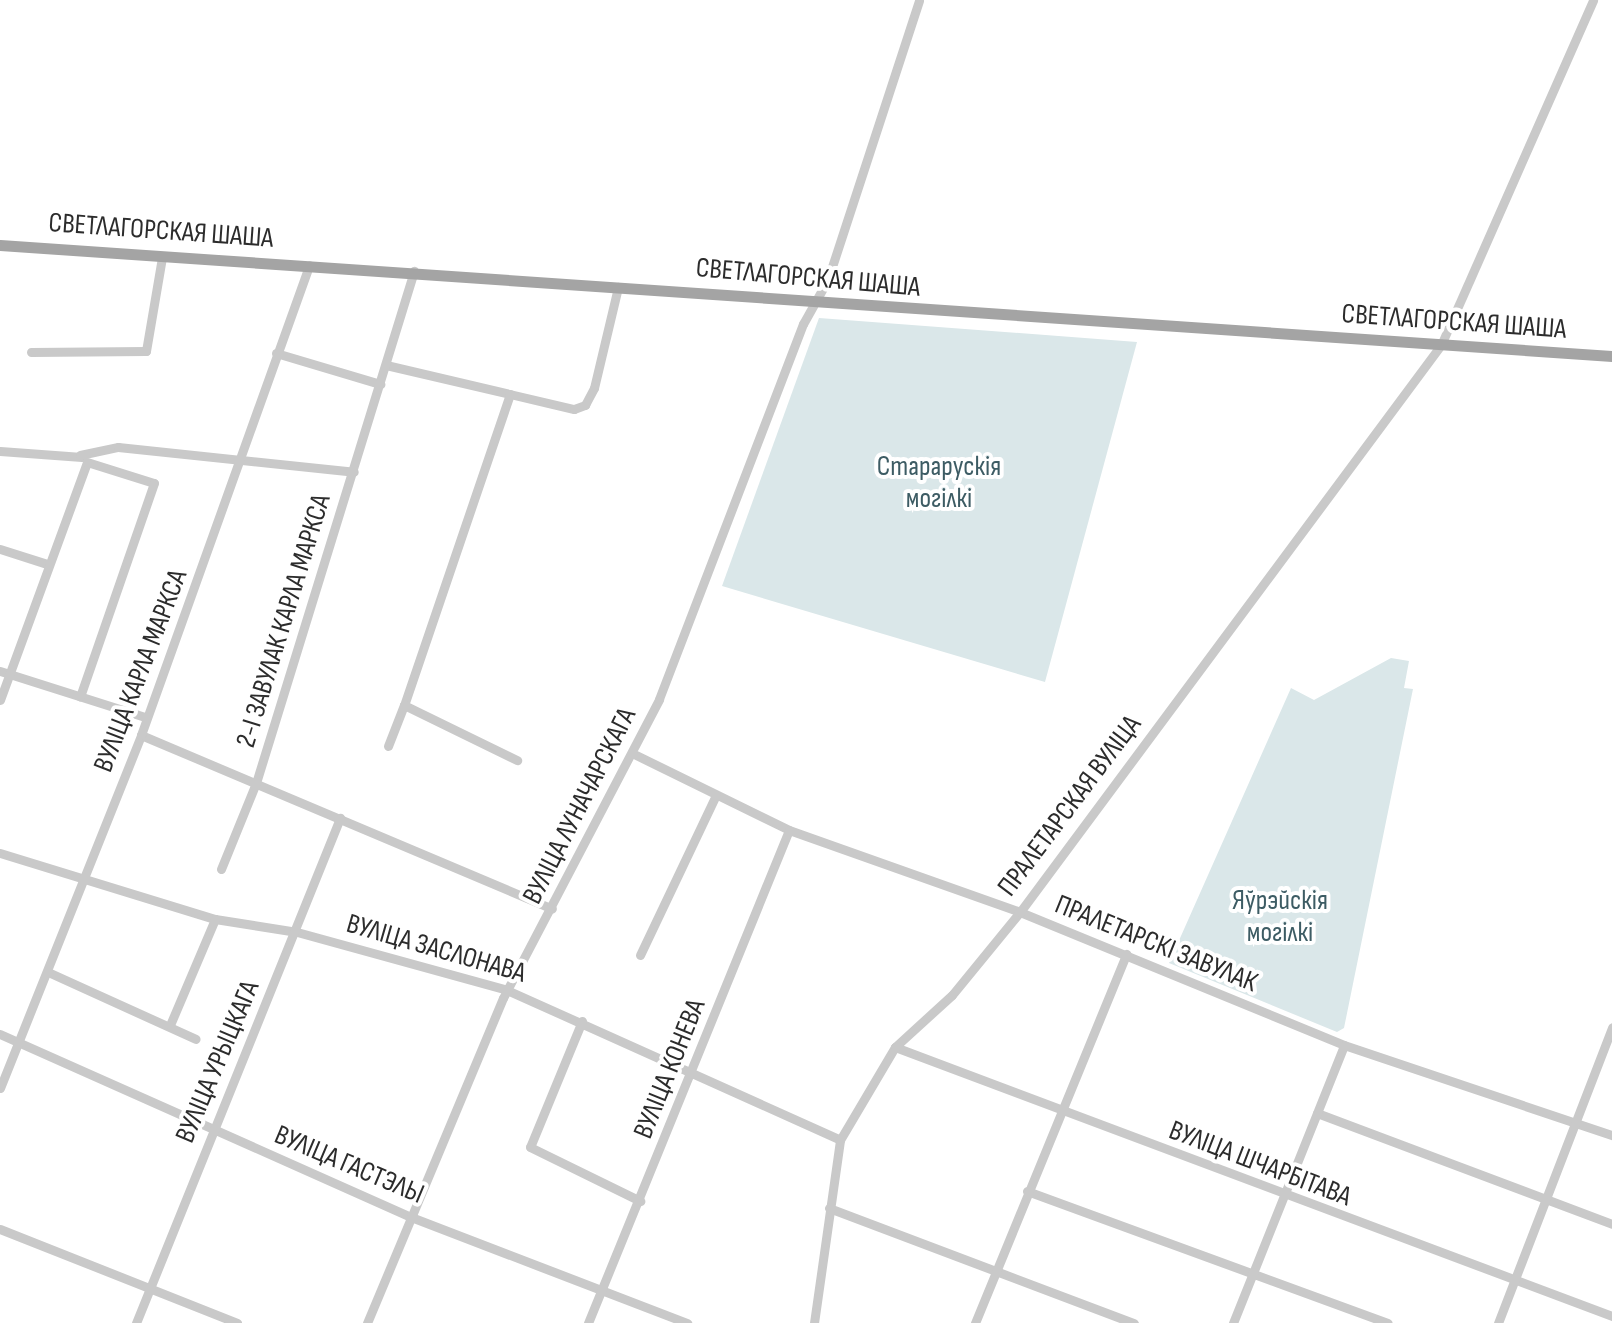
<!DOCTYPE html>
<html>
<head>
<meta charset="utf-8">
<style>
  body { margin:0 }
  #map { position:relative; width:1612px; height:1323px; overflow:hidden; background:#fff; font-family:"Sofia Sans Condensed",sans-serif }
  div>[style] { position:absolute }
  .green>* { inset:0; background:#dae7e9 }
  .minor>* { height:9px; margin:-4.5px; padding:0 4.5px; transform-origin:4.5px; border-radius:4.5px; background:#c9c9c9 }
  .major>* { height:11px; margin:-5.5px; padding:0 5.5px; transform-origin:5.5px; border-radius:5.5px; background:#a4a4a4 }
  span { translate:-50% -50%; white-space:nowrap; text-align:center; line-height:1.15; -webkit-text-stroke:8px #fff; paint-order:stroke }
  .street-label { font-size:28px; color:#2c2c2c }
  .park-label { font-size:28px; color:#3d5c64 }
</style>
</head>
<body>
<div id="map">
  <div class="green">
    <i style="clip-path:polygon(819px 318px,1137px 342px,1045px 682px,722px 586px)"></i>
    <i style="clip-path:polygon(1391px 658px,1409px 661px,1404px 688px,1413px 689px,1344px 1028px,1337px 1032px,1169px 963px,1291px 688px,1314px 700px)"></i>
  </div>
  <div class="minor">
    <i style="left:31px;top:352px;width:115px;rotate:-0.5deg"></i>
    <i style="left:146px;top:351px;width:95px;rotate:-80.3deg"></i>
    <i style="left:276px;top:353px;width:109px;rotate:16.6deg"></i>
    <i style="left:386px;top:365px;width:193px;rotate:13.2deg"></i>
    <i style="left:574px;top:409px;width:12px;rotate:-20deg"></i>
    <i style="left:585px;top:405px;width:19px;rotate:-62deg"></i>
    <i style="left:594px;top:388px;width:104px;rotate:-76.6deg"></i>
    <i style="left:510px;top:394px;width:329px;rotate:108.8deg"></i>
    <i style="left:404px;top:705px;width:126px;rotate:26deg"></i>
    <i style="left:0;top:451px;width:82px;rotate:4.2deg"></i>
    <i style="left:80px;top:455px;width:39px;rotate:-12deg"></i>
    <i style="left:118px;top:447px;width:237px;rotate:6deg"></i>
    <i style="left:0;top:549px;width:49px;rotate:17.7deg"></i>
    <i style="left:0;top:671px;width:152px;rotate:17.6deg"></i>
    <i style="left:0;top:700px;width:253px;rotate:-69.9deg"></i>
    <i style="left:87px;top:462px;width:70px;rotate:17.4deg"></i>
    <i style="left:154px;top:483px;width:226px;rotate:109.1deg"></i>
    <i style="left:141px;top:735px;width:446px;rotate:22.9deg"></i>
    <i style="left:388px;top:746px;width:44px;rotate:-68.7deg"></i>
    <i style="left:636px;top:755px;width:170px;rotate:26.1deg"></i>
    <i style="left:789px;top:830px;width:245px;rotate:19.5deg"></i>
    <i style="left:1020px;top:912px;width:350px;rotate:22.3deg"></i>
    <i style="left:1344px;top:1045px;width:283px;rotate:18.6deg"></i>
    <i style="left:0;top:853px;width:225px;rotate:17.1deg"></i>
    <i style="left:215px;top:919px;width:83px;rotate:9deg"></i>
    <i style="left:297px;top:932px;width:218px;rotate:15.4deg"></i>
    <i style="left:507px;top:990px;width:365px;rotate:24.2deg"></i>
    <i style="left:221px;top:869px;width:93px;rotate:-67.9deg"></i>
    <i style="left:256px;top:783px;width:536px;rotate:-72.85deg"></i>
    <i style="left:640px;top:955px;width:177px;rotate:-64.6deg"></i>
    <i style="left:48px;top:972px;width:162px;rotate:24.4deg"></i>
    <i style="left:582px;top:1021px;width:136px;rotate:112.4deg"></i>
    <i style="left:530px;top:1147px;width:123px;rotate:26.1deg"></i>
    <i style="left:170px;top:1025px;width:115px;rotate:-67deg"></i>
    <i style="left:0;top:1034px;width:450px;rotate:24deg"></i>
    <i style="left:411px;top:1217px;width:296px;rotate:21deg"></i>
    <i style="left:895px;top:1047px;width:766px;rotate:20.56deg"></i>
    <i style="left:0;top:1088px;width:380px;rotate:-68.2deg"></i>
    <i style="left:141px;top:735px;width:499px;rotate:-70.3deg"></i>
    <i style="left:1317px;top:1113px;width:315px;rotate:20.6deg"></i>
    <i style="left:1027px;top:1191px;width:384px;rotate:20.1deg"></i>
    <i style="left:829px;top:1208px;width:326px;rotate:20.7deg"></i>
    <i style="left:0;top:1229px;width:255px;rotate:21.6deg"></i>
    <i style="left:136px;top:1323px;width:545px;rotate:-68deg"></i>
    <i style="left:367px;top:1323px;width:352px;rotate:-67.3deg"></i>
    <i style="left:503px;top:998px;width:337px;rotate:-62.4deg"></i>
    <i style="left:659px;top:699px;width:402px;rotate:-69deg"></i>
    <i style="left:803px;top:324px;width:51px;rotate:-60.9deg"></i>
    <i style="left:828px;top:279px;width:293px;rotate:-71.9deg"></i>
    <i style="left:588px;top:1323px;width:532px;rotate:-67.82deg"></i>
    <i style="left:814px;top:1323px;width:185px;rotate:-81.9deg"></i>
    <i style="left:840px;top:1140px;width:108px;rotate:-59.4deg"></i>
    <i style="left:895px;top:1047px;width:77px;rotate:-42.4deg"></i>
    <i style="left:952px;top:995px;width:107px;rotate:-50.7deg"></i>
    <i style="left:1020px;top:912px;width:706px;rotate:-53.41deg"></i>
    <i style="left:1441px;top:345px;width:377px;rotate:-66.2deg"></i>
    <i style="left:975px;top:1323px;width:399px;rotate:-67.7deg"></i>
    <i style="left:1233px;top:1323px;width:299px;rotate:-68.2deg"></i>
    <i style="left:1498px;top:1323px;width:317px;rotate:-68.9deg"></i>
  </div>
  <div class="major">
    <i style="left:0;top:245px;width:1616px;rotate:3.94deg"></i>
  </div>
  <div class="street-label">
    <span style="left:161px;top:231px;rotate:4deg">СВЕТЛАГОРСКАЯ ШАША</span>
    <span style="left:808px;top:278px;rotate:5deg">СВЕТЛАГОРСКАЯ ШАША</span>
    <span style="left:1454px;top:322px;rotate:4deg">СВЕТЛАГОРСКАЯ ШАША</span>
    <span style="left:284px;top:621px;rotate:-73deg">2-І ЗАВУЛАК КАРЛА МАРКСА</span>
    <span style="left:141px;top:671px;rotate:-69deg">ВУЛІЦА КАРЛА МАРКСА</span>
    <span style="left:580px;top:806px;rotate:-63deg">ВУЛІЦА ЛУНАЧАРСКАГА</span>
    <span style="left:1070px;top:806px;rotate:-53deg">ПРАЛЕТАРСКАЯ ВУЛІЦА</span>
    <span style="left:1156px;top:944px;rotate:22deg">ПРАЛЕТАРСКІ ЗАВУЛАК</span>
    <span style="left:436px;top:949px;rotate:16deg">ВУЛІЦА ЗАСЛОНАВА</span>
    <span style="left:218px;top:1062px;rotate:-67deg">ВУЛІЦА УРЫЦКАГА</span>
    <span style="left:670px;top:1069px;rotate:-68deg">ВУЛІЦА КОНЕВА</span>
    <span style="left:1260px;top:1164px;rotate:21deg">ВУЛІЦА ШЧАРБІТАВА</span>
    <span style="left:349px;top:1165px;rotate:23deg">ВУЛІЦА ГАСТЭЛЫ</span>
  </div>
  <div class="park-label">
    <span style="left:939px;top:483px">Старарускія<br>могілкі</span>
    <span style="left:1280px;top:917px">Яўрэйскія<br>могілкі</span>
  </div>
</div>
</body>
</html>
